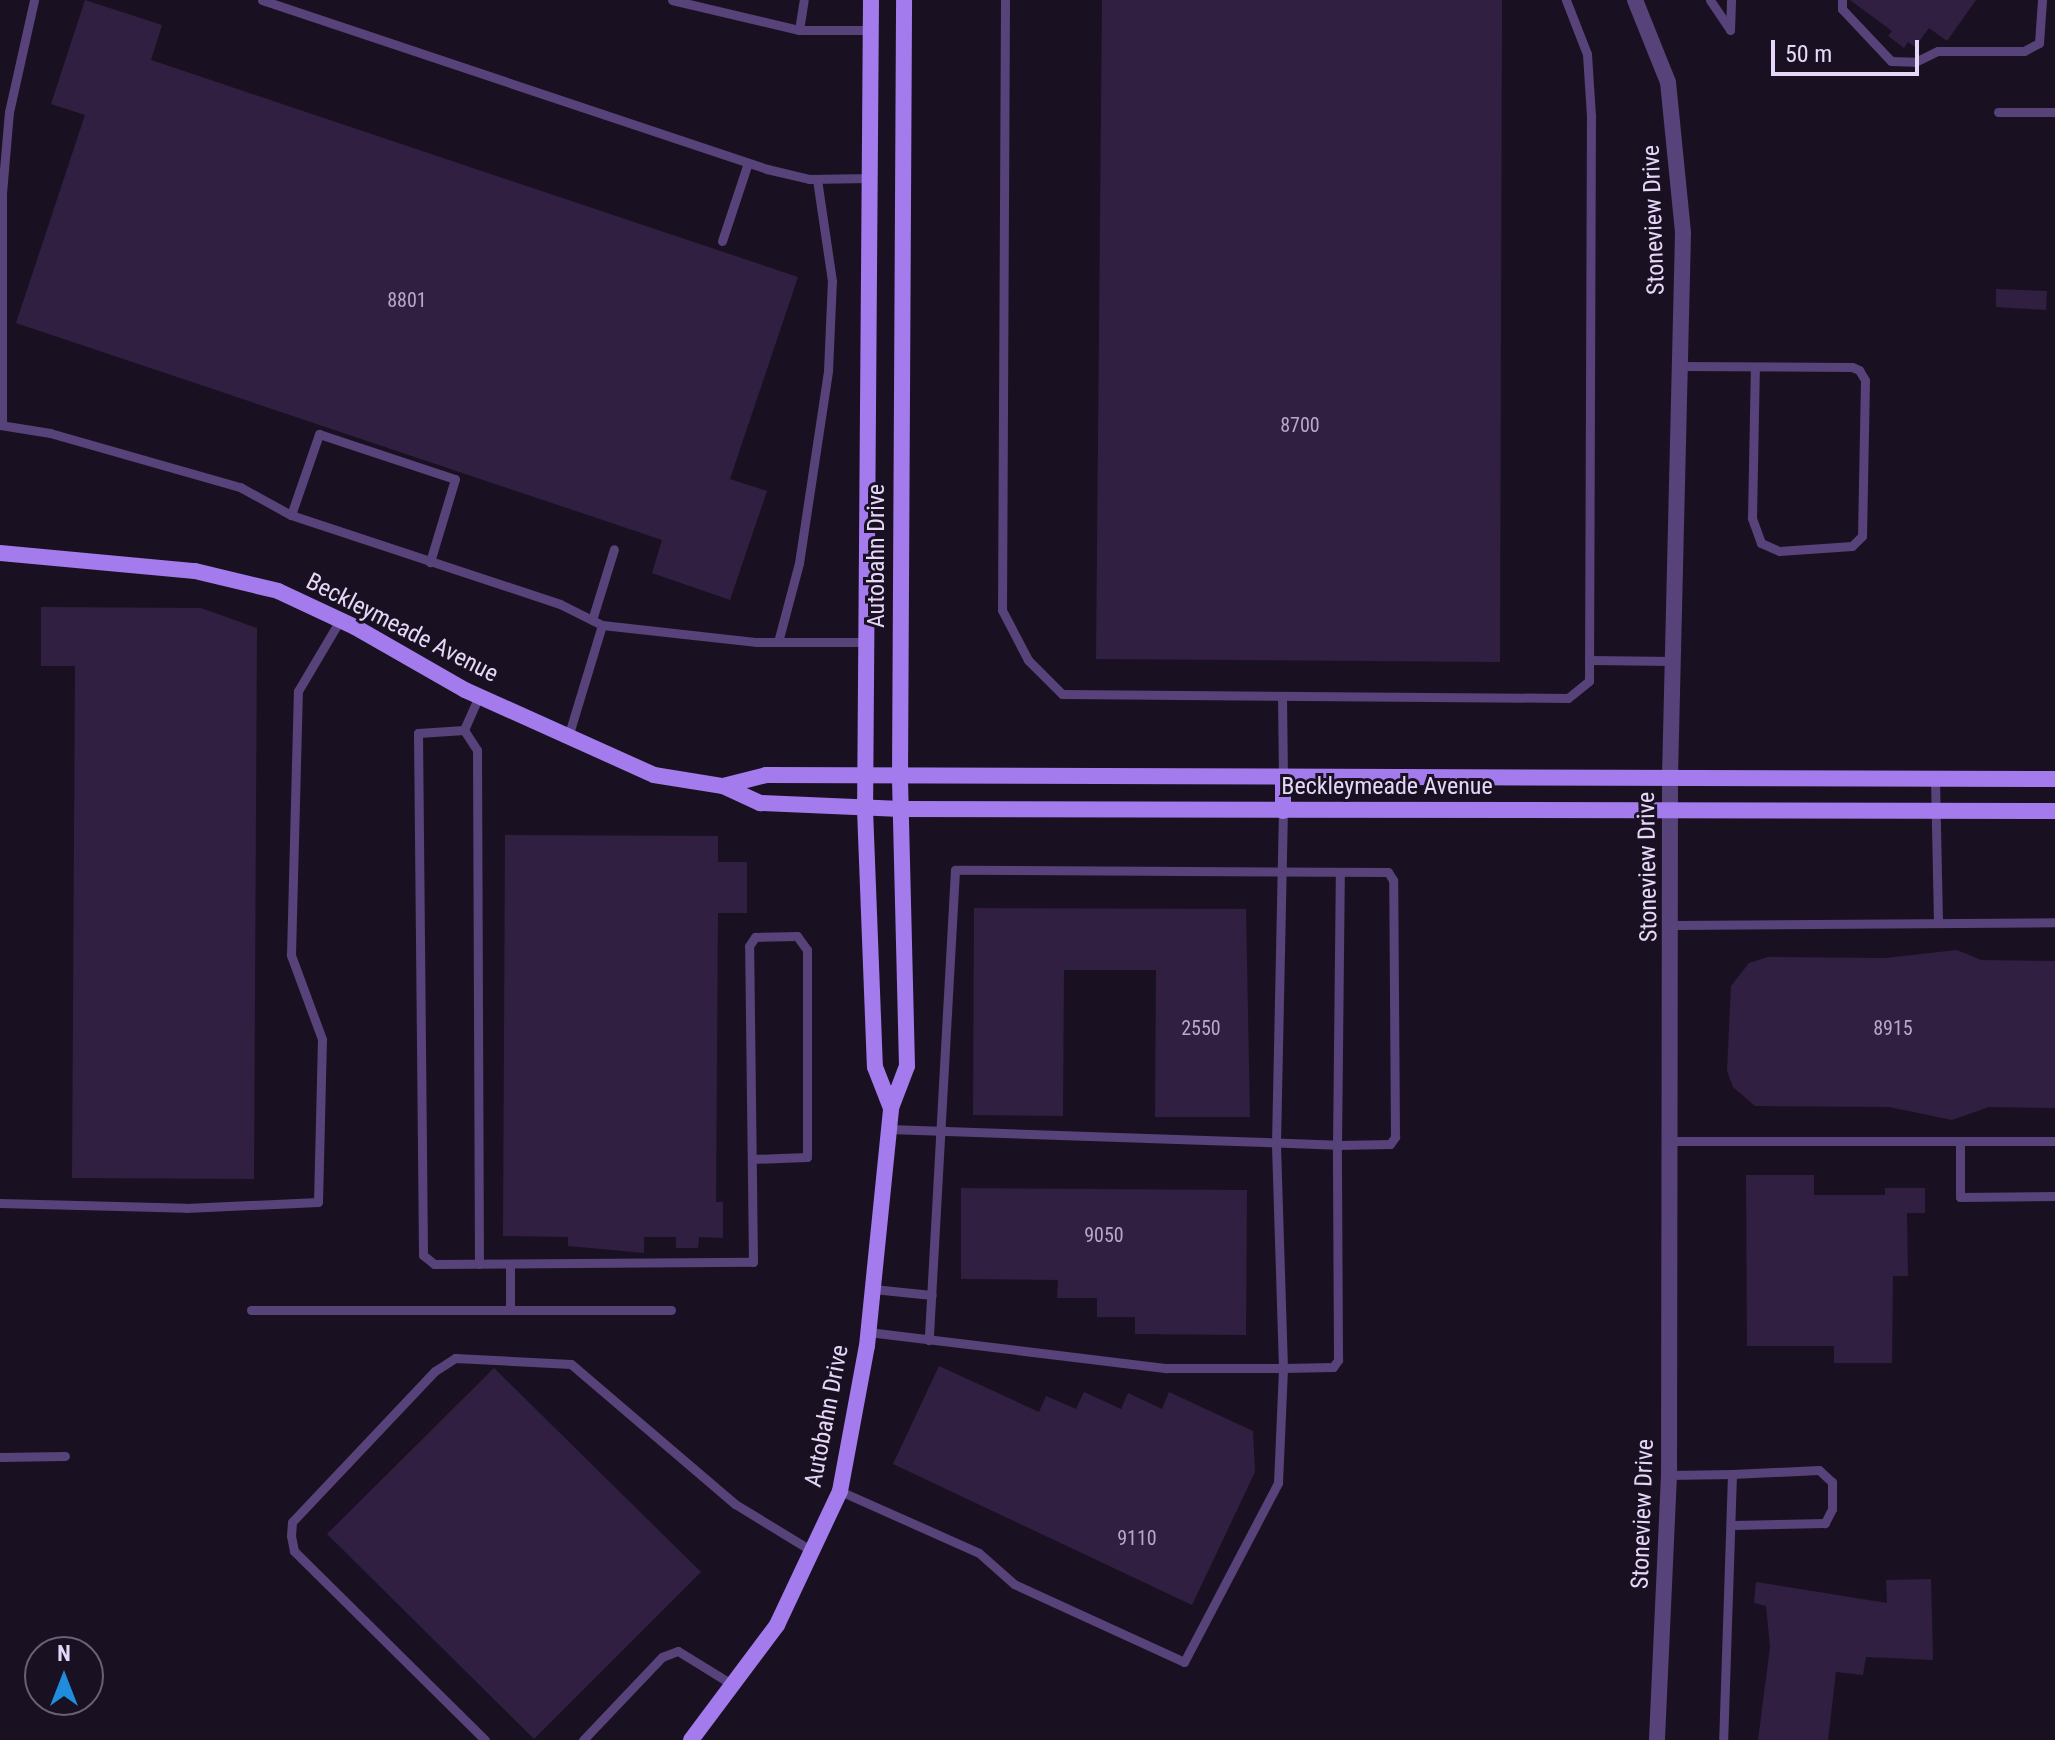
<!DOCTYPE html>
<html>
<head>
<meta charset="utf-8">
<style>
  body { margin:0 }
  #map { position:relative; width:2055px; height:1740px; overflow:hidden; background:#191121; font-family:"Roboto Condensed",sans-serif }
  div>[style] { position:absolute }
  .building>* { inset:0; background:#301f40 }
  .lane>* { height:9px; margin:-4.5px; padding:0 4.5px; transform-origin:4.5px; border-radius:4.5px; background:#57427a }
  .street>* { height:16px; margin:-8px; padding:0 8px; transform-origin:8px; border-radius:8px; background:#57427a }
  .secondary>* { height:16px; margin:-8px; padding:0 8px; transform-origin:8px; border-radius:8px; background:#a37bec }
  span { translate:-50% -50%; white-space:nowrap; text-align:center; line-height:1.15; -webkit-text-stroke:6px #191121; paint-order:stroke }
  .number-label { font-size:20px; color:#b8a9cb }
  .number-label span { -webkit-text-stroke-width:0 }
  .street-label { font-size:24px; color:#e6d7f9 }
  .north { position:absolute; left:24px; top:1636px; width:80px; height:80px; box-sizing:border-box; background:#191121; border:2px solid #6b6077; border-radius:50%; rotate:0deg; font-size:22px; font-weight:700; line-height:32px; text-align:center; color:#e6d7f9 }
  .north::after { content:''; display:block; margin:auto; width:28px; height:36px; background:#1f8cdd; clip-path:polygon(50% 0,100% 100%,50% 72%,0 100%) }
  .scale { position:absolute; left:1771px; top:40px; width:148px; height:36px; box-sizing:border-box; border:4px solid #e6d7f9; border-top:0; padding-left:10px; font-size:24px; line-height:28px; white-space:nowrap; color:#e6d7f9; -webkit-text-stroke:6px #191121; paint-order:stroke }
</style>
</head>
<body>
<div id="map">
  <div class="building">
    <i style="clip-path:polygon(85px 0,162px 25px,151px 60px,798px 277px,730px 479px,767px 491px,730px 600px,652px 573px,662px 540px,16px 323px,85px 115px,51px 104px)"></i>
    <i style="clip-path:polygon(1102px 0,1502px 0,1500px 662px,1096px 659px)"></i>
    <i style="clip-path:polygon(1850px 0,1976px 0,1947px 41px,1929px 28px,1915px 47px,1908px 42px,1904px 48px,1888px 36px,1892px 31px)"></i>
    <i style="clip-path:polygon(1996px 289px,2047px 291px,2046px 310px,1996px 307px)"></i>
    <i style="clip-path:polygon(41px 607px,201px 608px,257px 628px,254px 1179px,72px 1178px,75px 666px,41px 666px)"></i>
    <i style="clip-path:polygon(505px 835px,718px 836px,718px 862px,747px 862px,747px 913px,718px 913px,716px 1202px,723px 1202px,723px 1238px,699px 1237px,698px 1248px,676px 1248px,676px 1237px,644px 1237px,644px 1253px,568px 1246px,568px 1237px,503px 1236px)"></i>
    <i style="clip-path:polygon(974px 908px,1246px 909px,1250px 1117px,1155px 1117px,1156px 970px,1064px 970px,1063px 1116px,973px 1115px)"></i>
    <i style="clip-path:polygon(1957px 950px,1981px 960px,2055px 961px,2055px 1108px,1989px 1107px,1952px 1120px,1889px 1107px,1755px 1106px,1733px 1087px,1727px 1071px,1731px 986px,1749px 963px,1768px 957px,1885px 958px)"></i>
    <i style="clip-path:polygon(1746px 1175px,1814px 1175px,1814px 1195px,1885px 1195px,1885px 1188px,1925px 1188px,1925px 1213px,1907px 1213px,1908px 1276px,1893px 1276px,1892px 1363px,1834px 1363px,1834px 1346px,1747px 1346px)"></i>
    <i style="clip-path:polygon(961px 1188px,1247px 1190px,1246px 1335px,1135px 1334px,1135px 1317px,1097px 1317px,1097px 1298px,1057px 1298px,1058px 1280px,961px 1279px)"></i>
    <i style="clip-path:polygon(939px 1366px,1039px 1412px,1046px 1396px,1076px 1409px,1084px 1392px,1121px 1409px,1128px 1393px,1162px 1409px,1169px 1392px,1253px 1431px,1255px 1472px,1192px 1605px,893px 1464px)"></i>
    <i style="clip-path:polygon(494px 1368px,701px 1572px,534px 1739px,327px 1534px)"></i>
    <i style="clip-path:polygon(1931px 1579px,1933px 1660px,1866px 1657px,1863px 1675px,1836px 1672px,1828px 1740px,1758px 1740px,1770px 1647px,1766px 1606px,1754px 1603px,1756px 1582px,1887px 1603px,1886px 1580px)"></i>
  </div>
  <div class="lane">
    <i style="left:262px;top:0;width:533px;rotate:18.5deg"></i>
    <i style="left:767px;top:169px;width:43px;rotate:13.4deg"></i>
    <i style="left:809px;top:179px;width:61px;rotate:-0.9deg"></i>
    <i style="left:672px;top:0;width:130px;rotate:13.3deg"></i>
    <i style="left:799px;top:30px;width:72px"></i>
    <i style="left:1005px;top:0;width:610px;rotate:90.28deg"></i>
    <i style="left:1002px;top:610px;width:56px;rotate:62.5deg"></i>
    <i style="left:1028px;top:660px;width:48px;rotate:45deg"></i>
    <i style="left:1062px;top:694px;width:506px;rotate:0.45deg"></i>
    <i style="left:1568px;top:698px;width:27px;rotate:-39deg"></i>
    <i style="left:1589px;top:681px;width:565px;rotate:-89.8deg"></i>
    <i style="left:1591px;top:116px;width:62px;rotate:-93.7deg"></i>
    <i style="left:1587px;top:54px;width:58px;rotate:-111.3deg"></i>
    <i style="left:1710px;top:0;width:36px;rotate:56deg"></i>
    <i style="left:1730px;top:30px;width:30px;rotate:-88deg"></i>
    <i style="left:1842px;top:0;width:9px;rotate:90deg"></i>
    <i style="left:1842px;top:9px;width:71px;rotate:46.7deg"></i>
    <i style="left:1891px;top:61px;width:24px;rotate:2deg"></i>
    <i style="left:1915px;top:62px;width:25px;rotate:-26deg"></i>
    <i style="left:1938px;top:51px;width:86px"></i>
    <i style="left:2024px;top:51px;width:17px;rotate:-28deg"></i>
    <i style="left:2039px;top:43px;width:43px;rotate:-86deg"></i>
    <i style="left:799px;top:30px;width:30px;rotate:-81deg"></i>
    <i style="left:1998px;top:112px;width:57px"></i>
    <i style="left:722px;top:241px;width:82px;rotate:-71.6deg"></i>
    <i style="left:1679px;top:366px;width:173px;rotate:0.3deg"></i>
    <i style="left:1852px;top:367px;width:8px;rotate:23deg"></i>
    <i style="left:1859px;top:370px;width:12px;rotate:59deg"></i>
    <i style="left:1865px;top:380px;width:156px;rotate:91.1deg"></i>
    <i style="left:1862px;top:536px;width:14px;rotate:135deg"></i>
    <i style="left:1852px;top:546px;width:73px;rotate:176.1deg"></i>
    <i style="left:1779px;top:551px;width:20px;rotate:-156deg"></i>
    <i style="left:1761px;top:543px;width:27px;rotate:-110deg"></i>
    <i style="left:1752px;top:518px;width:151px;rotate:-88.9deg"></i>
    <i style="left:0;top:425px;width:51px;rotate:9.1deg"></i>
    <i style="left:50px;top:433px;width:198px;rotate:15.9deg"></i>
    <i style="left:240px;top:487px;width:58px;rotate:28.8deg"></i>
    <i style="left:291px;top:515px;width:283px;rotate:18.3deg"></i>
    <i style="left:560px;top:604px;width:47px;rotate:26.6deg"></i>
    <i style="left:2px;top:425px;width:232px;rotate:-90deg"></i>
    <i style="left:2px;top:193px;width:81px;rotate:-85.1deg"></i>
    <i style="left:9px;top:112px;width:115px;rotate:-77.4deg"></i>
    <i style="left:291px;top:515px;width:86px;rotate:-70.9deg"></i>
    <i style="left:319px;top:434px;width:143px;rotate:18.3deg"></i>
    <i style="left:455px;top:479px;width:87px;rotate:106.8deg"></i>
    <i style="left:592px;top:620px;width:74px;rotate:-72.8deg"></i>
    <i style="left:778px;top:642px;width:82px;rotate:-75.1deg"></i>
    <i style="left:799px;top:563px;width:194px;rotate:-81.4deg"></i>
    <i style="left:828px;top:371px;width:90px;rotate:-87.5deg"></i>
    <i style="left:832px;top:281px;width:103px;rotate:-98.4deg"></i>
    <i style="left:1589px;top:660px;width:84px;rotate:0.7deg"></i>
    <i style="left:479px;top:696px;width:37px;rotate:114deg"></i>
    <i style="left:464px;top:730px;width:46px;rotate:176.3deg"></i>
    <i style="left:418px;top:733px;width:522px;rotate:89.45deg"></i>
    <i style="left:423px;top:1255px;width:14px;rotate:39deg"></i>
    <i style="left:434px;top:1264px;width:319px;rotate:-0.4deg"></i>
    <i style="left:753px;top:1262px;width:316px;rotate:-90.7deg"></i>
    <i style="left:749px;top:946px;width:11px;rotate:-56deg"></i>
    <i style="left:755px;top:937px;width:42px;rotate:-1.4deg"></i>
    <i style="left:797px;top:936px;width:17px;rotate:54deg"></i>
    <i style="left:807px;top:950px;width:207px;rotate:90deg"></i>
    <i style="left:807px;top:1157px;width:55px;rotate:177.9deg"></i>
    <i style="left:1282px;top:696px;width:81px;rotate:89.3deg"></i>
    <i style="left:464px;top:730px;width:24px;rotate:57deg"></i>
    <i style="left:477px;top:750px;width:514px;rotate:89.78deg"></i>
    <i style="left:568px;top:737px;width:117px;rotate:-73.1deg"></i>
    <i style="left:602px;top:625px;width:156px;rotate:6.3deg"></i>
    <i style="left:757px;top:642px;width:110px"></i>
    <i style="left:1935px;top:779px;width:144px;rotate:88.8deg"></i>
    <i style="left:1673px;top:925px;width:382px;rotate:-0.4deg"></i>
    <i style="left:889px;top:1129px;width:448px;rotate:2deg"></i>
    <i style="left:1337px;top:1145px;width:273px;rotate:-89.4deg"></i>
    <i style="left:1673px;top:1141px;width:382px"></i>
    <i style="left:1960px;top:1142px;width:55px;rotate:90deg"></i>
    <i style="left:1960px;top:1197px;width:95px;rotate:-0.6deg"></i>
    <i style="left:0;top:1203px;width:186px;rotate:1.5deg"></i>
    <i style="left:186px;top:1208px;width:132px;rotate:-2.6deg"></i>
    <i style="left:318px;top:1202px;width:163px;rotate:-88.6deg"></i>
    <i style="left:322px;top:1039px;width:90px;rotate:-110.3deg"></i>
    <i style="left:291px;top:955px;width:264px;rotate:-88.5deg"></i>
    <i style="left:298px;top:691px;width:82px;rotate:-59.4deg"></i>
    <i style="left:510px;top:1264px;width:46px;rotate:90deg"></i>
    <i style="left:873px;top:1289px;width:59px;rotate:5.8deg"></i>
    <i style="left:251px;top:1310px;width:420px"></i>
    <i style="left:868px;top:1332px;width:301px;rotate:6.9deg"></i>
    <i style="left:1167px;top:1368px;width:116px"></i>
    <i style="left:1283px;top:1368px;width:225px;rotate:-91.8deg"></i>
    <i style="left:1276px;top:1143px;width:332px;rotate:-88.8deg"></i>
    <i style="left:0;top:1457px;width:65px;rotate:-0.9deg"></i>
    <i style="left:1732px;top:1474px;width:87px;rotate:-2.6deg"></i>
    <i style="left:1819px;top:1470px;width:18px;rotate:43deg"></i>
    <i style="left:1832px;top:1482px;width:27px;rotate:90deg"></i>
    <i style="left:1832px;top:1509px;width:16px;rotate:117deg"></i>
    <i style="left:1825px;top:1523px;width:93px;rotate:178.8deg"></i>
    <i style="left:1669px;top:1475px;width:63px;rotate:-0.9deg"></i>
    <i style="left:1732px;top:1474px;width:266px;rotate:91.9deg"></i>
    <i style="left:840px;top:1491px;width:152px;rotate:24deg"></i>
    <i style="left:979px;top:1553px;width:47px;rotate:41.5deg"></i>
    <i style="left:1014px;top:1584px;width:187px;rotate:24.6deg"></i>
    <i style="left:1184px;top:1662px;width:202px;rotate:-62.3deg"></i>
    <i style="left:1278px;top:1483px;width:115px;rotate:-87.5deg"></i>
    <i style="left:1283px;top:1368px;width:50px;rotate:-1.1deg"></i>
    <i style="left:1333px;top:1367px;width:9px;rotate:-54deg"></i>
    <i style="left:1338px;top:1360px;width:215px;rotate:-90.3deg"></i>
    <i style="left:1337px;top:1145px;width:53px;rotate:-1.1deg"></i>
    <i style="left:1390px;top:1144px;width:9px;rotate:-54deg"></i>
    <i style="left:1395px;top:1137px;width:257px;rotate:-90.4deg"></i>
    <i style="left:1393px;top:880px;width:9px;rotate:-122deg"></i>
    <i style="left:1388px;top:872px;width:433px;rotate:-179.7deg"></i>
    <i style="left:955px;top:870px;width:471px;rotate:93.2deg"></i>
    <i style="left:485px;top:1740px;width:269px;rotate:-135.3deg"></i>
    <i style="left:294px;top:1551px;width:15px;rotate:-101deg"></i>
    <i style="left:291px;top:1536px;width:14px;rotate:-86deg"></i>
    <i style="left:292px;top:1522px;width:208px;rotate:-46.6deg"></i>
    <i style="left:435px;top:1371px;width:24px;rotate:-33deg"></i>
    <i style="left:455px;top:1358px;width:116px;rotate:3deg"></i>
    <i style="left:571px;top:1364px;width:216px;rotate:40.5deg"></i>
    <i style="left:735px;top:1504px;width:90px;rotate:31.4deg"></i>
    <i style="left:583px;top:1740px;width:115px;rotate:-46.4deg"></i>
    <i style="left:662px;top:1657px;width:17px;rotate:-21deg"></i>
    <i style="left:678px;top:1651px;width:65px;rotate:31.7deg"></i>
  </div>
  <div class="street">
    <i style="left:1635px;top:0;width:88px;rotate:68.1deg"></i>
    <i style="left:1668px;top:82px;width:152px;rotate:84.3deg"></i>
    <i style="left:1683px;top:233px;width:544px;rotate:91.37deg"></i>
    <i style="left:1670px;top:777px;width:698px;rotate:90.08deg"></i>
    <i style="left:1669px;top:1475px;width:265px;rotate:92.6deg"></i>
  </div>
  <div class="secondary">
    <i style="left:871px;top:0;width:809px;rotate:90.42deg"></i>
    <i style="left:865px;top:809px;width:258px;rotate:87.8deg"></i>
    <i style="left:875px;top:1067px;width:44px;rotate:68.7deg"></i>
    <i style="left:0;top:553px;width:196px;rotate:5.3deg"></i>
    <i style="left:195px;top:571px;width:85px;rotate:13.5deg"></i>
    <i style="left:278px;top:591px;width:85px;rotate:25.1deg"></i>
    <i style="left:355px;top:627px;width:127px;rotate:29.8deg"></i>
    <i style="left:465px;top:690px;width:207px;rotate:24.2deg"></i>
    <i style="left:654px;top:775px;width:70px;rotate:9.1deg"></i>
    <i style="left:723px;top:786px;width:41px;rotate:24.7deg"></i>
    <i style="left:760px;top:803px;width:141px;rotate:2.4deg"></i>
    <i style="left:901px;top:809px;width:1154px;rotate:0.1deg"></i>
    <i style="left:1283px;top:777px;width:34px;rotate:90deg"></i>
    <i style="left:723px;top:786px;width:44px;rotate:-14.3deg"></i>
    <i style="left:766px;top:775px;width:1289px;rotate:0.18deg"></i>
    <i style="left:691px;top:1740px;width:144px;rotate:-53.2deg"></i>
    <i style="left:777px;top:1625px;width:148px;rotate:-64.8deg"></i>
    <i style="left:840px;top:1491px;width:147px;rotate:-79.5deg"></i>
    <i style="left:867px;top:1346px;width:239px;rotate:-84.2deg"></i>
    <i style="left:891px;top:1108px;width:45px;rotate:-69.1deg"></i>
    <i style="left:907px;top:1066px;width:290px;rotate:-91.4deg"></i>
    <i style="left:900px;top:776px;width:776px;rotate:-89.7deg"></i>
  </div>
  <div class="number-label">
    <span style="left:407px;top:300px">8801</span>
    <span style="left:1300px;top:425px">8700</span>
    <span style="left:1201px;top:1028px">2550</span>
    <span style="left:1893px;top:1028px">8915</span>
    <span style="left:1104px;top:1235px">9050</span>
    <span style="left:1137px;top:1538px">9110</span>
  </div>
  <div class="street-label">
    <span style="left:1654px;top:220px;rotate:-92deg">Stoneview Drive</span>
    <span style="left:877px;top:556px;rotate:-90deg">Autobahn Drive</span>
    <span style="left:402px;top:628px;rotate:27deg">Beckleymeade Avenue</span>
    <span style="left:1387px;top:787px">Beckleymeade Avenue</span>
    <span style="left:1648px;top:867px;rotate:-91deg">Stoneview Drive</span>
    <span style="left:827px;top:1416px;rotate:-79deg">Autobahn Drive</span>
    <span style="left:1643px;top:1514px;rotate:-88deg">Stoneview Drive</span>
  </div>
  <div class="north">N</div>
  <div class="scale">50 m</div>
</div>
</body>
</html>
